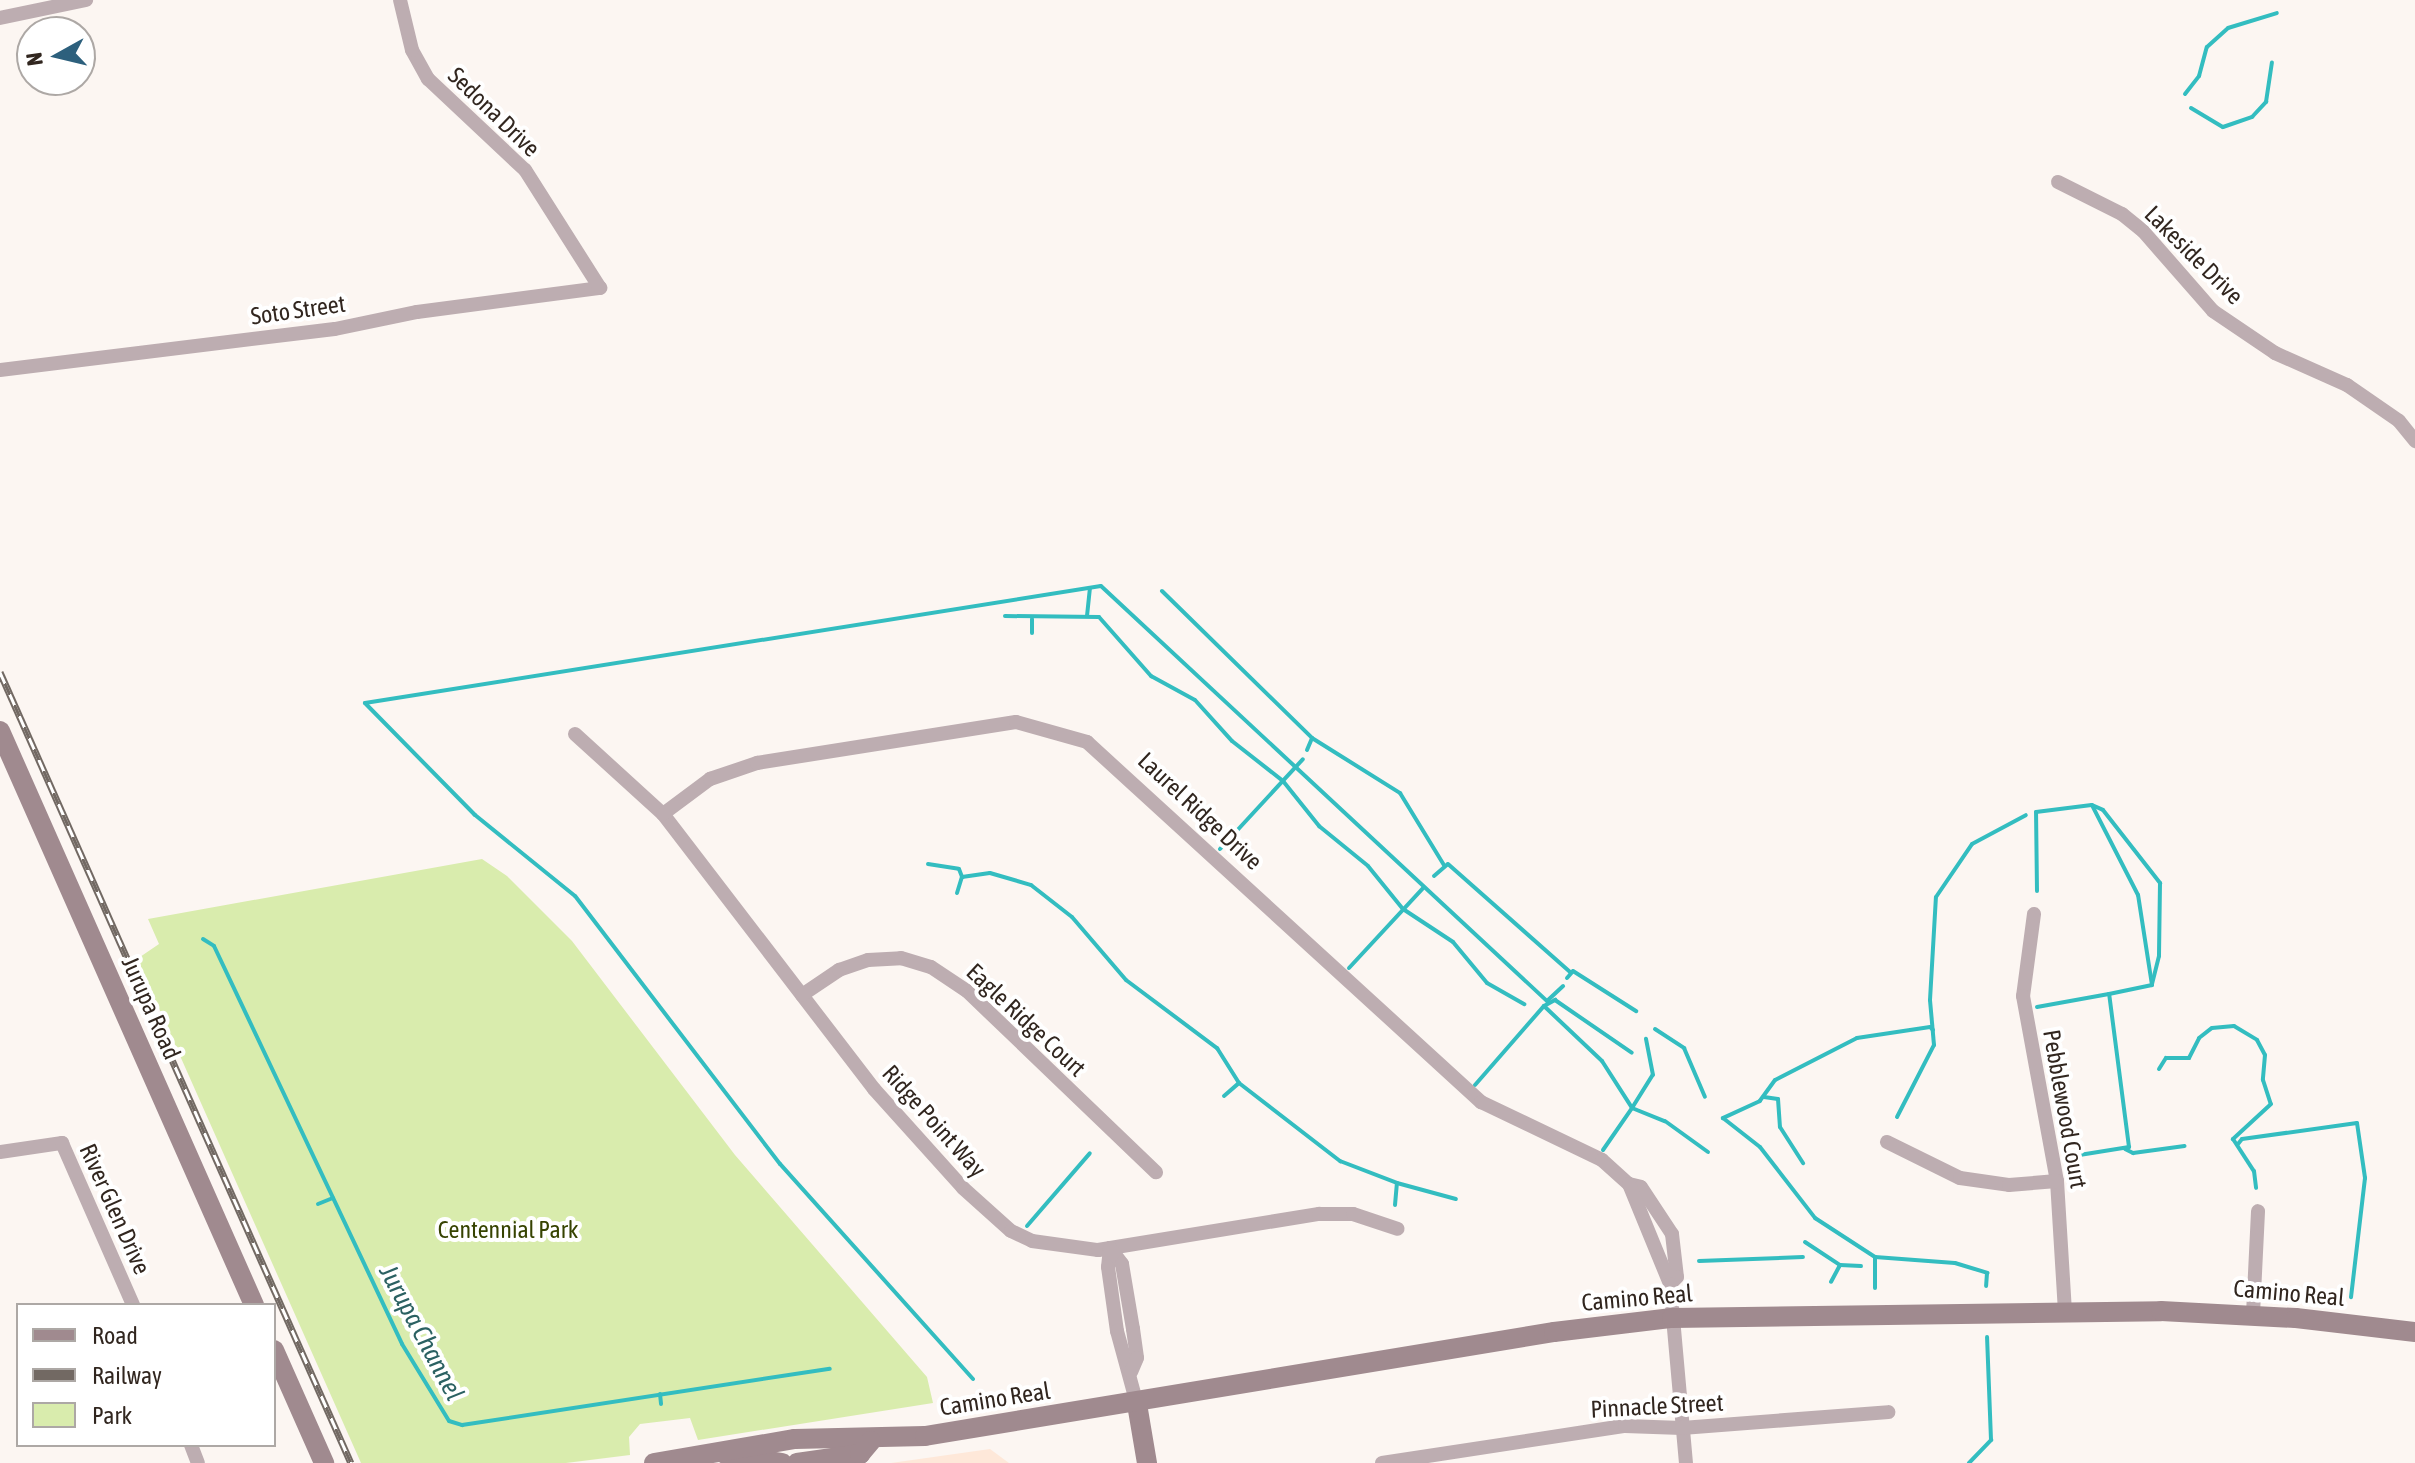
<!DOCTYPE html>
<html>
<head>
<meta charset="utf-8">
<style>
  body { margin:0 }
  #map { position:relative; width:2415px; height:1463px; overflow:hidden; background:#fcf6f2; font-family:"Asap Condensed",sans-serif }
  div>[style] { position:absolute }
  .built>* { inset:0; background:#fee8d9 }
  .green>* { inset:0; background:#d9ecad }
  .stream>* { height:4px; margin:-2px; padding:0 2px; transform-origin:2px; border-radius:2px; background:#33bdc0 }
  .street>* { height:14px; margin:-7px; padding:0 7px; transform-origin:7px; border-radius:7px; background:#bdadb1 }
  .secondary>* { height:20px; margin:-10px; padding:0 10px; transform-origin:10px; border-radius:10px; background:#a08a8f }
  .rail>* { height:7px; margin-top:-3.5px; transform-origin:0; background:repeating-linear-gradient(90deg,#fff 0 12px,#726963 0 24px); box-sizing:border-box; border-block:2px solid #726963 }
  span { translate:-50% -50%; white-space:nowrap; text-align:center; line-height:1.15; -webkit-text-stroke:8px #fff; paint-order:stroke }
  .street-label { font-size:24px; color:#31261f }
  .park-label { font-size:24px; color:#364301 }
  .water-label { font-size:26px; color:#2b6162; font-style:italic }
  .legend { position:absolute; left:16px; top:1303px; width:260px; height:144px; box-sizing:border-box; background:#fff; border:2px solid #ada8a5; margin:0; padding:10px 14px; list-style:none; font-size:24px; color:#31261f }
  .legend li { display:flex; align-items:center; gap:16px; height:40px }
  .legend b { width:40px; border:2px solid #ada8a5 }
  .north { position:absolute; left:16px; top:16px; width:80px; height:80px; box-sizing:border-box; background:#fff; border:2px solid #ada8a5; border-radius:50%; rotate:262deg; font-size:22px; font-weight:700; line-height:32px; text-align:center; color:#31261f }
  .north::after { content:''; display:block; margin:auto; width:28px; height:36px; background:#2d607d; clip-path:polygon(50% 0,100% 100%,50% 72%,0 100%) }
</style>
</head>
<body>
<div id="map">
  <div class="built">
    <i style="clip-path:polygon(990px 1449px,1009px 1463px,891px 1463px)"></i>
  </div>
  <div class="green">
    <i style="clip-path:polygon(482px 859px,507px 876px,572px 941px,735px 1155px,927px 1377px,933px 1403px,698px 1440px,690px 1418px,640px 1424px,629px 1437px,630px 1455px,566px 1463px,361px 1463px,137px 959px,159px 944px,148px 919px)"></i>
  </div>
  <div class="stream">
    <i style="left:2185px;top:94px;width:23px;rotate:-52deg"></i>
    <i style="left:2199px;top:76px;width:30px;rotate:-75deg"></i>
    <i style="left:2207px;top:47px;width:28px;rotate:-42deg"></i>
    <i style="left:2228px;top:28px;width:51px;rotate:-17deg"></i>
    <i style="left:2191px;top:108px;width:37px;rotate:31deg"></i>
    <i style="left:2223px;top:127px;width:31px;rotate:-19deg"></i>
    <i style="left:2252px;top:117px;width:21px;rotate:-47deg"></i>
    <i style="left:2266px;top:102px;width:40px;rotate:-81.5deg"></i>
    <i style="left:1162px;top:591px;width:210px;rotate:44.4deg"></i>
    <i style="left:1312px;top:738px;width:104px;rotate:32deg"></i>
    <i style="left:1400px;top:793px;width:84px;rotate:58.6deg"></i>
    <i style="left:1005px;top:616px;width:94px;rotate:0.6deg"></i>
    <i style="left:1099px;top:617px;width:79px;rotate:48.6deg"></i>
    <i style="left:1151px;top:676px;width:50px;rotate:28.6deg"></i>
    <i style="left:1195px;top:700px;width:55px;rotate:47.9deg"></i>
    <i style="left:1232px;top:741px;width:65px;rotate:38.1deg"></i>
    <i style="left:1283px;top:781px;width:58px;rotate:51.3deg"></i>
    <i style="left:1319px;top:826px;width:63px;rotate:39.2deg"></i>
    <i style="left:1368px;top:866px;width:55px;rotate:50.9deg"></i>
    <i style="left:1403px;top:909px;width:60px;rotate:33.4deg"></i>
    <i style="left:1453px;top:942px;width:53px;rotate:50.3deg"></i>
    <i style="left:1487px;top:983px;width:43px;rotate:29.6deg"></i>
    <i style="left:1087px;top:616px;width:28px;rotate:-84deg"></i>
    <i style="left:1032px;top:633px;width:14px;rotate:-90deg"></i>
    <i style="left:1307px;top:750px;width:13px;rotate:-67deg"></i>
    <i style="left:1220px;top:849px;width:122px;rotate:-47.3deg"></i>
    <i style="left:928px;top:864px;width:31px;rotate:9deg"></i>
    <i style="left:959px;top:869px;width:9px;rotate:69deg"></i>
    <i style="left:962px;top:877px;width:28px;rotate:-8deg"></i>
    <i style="left:990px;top:873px;width:43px;rotate:16.3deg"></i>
    <i style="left:1031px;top:885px;width:52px;rotate:38deg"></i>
    <i style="left:1072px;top:917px;width:83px;rotate:49.4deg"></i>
    <i style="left:1126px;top:980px;width:114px;rotate:36.8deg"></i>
    <i style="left:1217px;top:1048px;width:41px;rotate:57.8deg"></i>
    <i style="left:1239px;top:1083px;width:128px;rotate:37.7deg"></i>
    <i style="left:1340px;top:1161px;width:61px;rotate:21.1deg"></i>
    <i style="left:1434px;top:876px;width:18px;rotate:-41deg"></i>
    <i style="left:1448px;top:864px;width:163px;rotate:41.5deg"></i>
    <i style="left:2037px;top:891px;width:79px;rotate:-90.7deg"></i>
    <i style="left:2036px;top:812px;width:56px;rotate:-7.1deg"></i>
    <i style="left:2092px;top:805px;width:12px;rotate:24deg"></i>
    <i style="left:2103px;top:810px;width:93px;rotate:52deg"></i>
    <i style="left:2160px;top:883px;width:73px;rotate:90.8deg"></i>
    <i style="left:2159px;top:956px;width:30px;rotate:104deg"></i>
    <i style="left:957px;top:893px;width:17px;rotate:-73deg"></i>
    <i style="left:203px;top:939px;width:13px;rotate:32deg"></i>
    <i style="left:214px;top:946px;width:440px;rotate:64.7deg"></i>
    <i style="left:402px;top:1344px;width:90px;rotate:58.6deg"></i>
    <i style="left:449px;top:1421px;width:14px;rotate:17deg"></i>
    <i style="left:462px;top:1425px;width:372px;rotate:-8.7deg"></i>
    <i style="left:1349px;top:968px;width:110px;rotate:-47.2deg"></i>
    <i style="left:1567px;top:978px;width:9px;rotate:-49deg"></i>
    <i style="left:1573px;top:971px;width:75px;rotate:32.4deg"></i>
    <i style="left:1544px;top:1006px;width:13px;rotate:-29deg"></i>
    <i style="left:1555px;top:1000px;width:93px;rotate:34.5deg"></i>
    <i style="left:2037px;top:1007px;width:73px;rotate:-10.2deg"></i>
    <i style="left:1655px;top:1029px;width:35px;rotate:33deg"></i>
    <i style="left:1684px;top:1048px;width:53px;rotate:66.8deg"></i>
    <i style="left:1933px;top:1030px;width:4px;rotate:-135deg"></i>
    <i style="left:1930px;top:1027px;width:74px;rotate:171.4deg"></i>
    <i style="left:1857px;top:1038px;width:92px;rotate:152.9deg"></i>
    <i style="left:1775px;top:1080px;width:26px;rotate:126deg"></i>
    <i style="left:1760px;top:1101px;width:41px;rotate:155.3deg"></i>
    <i style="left:1723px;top:1118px;width:47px;rotate:38.1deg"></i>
    <i style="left:1760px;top:1147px;width:90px;rotate:52.2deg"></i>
    <i style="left:1815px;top:1218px;width:72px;rotate:33deg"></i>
    <i style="left:1875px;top:1257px;width:80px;rotate:4.3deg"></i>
    <i style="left:1955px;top:1263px;width:34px;rotate:17deg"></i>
    <i style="left:1987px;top:1273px;width:13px;rotate:94deg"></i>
    <i style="left:2159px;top:1069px;width:13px;rotate:-58deg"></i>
    <i style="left:2166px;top:1058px;width:23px"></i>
    <i style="left:2189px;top:1058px;width:22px;rotate:-63deg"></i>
    <i style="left:2199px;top:1038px;width:16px;rotate:-38deg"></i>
    <i style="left:2212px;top:1028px;width:22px;rotate:-5deg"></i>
    <i style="left:2234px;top:1026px;width:27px;rotate:31deg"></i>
    <i style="left:2257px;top:1040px;width:17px;rotate:62deg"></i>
    <i style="left:2265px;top:1055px;width:25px;rotate:95deg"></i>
    <i style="left:2263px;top:1080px;width:25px;rotate:72deg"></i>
    <i style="left:2271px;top:1104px;width:52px;rotate:137.4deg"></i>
    <i style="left:2233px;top:1139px;width:38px;rotate:57deg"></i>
    <i style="left:2254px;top:1171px;width:17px;rotate:83deg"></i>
    <i style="left:1475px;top:1085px;width:105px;rotate:-48.9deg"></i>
    <i style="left:1544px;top:1006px;width:80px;rotate:43.5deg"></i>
    <i style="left:1602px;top:1061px;width:56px;rotate:57.4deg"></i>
    <i style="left:1632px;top:1108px;width:39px;rotate:-58deg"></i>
    <i style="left:1653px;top:1075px;width:37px;rotate:-101deg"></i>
    <i style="left:1224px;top:1096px;width:20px;rotate:-41deg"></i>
    <i style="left:1764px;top:1097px;width:14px;rotate:8deg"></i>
    <i style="left:1778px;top:1099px;width:28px;rotate:86deg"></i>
    <i style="left:1780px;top:1127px;width:43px;rotate:57.4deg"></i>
    <i style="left:1897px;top:1117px;width:81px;rotate:-62.8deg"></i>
    <i style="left:1934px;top:1045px;width:45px;rotate:-95.1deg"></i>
    <i style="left:1930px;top:1000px;width:103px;rotate:-86.7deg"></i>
    <i style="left:1936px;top:897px;width:64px;rotate:-55.8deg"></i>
    <i style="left:1972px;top:844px;width:61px;rotate:-28.2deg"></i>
    <i style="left:2238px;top:1144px;width:6px;rotate:-51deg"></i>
    <i style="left:2242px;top:1139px;width:116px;rotate:-7.9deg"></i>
    <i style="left:2357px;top:1123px;width:56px;rotate:81.7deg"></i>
    <i style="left:2365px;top:1178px;width:120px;rotate:96.7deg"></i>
    <i style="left:2125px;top:1149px;width:9px;rotate:27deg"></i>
    <i style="left:2133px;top:1153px;width:52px;rotate:-7.7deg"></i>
    <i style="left:1603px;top:1150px;width:51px;rotate:-55.4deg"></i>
    <i style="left:1632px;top:1108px;width:35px;rotate:22deg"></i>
    <i style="left:1665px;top:1121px;width:53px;rotate:35.8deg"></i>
    <i style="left:2067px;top:1157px;width:63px;rotate:-9.2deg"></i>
    <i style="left:2129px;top:1147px;width:154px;rotate:-97.4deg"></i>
    <i style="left:2109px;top:994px;width:44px;rotate:-11.8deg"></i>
    <i style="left:2152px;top:985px;width:91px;rotate:-98.8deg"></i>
    <i style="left:2138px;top:895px;width:101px;rotate:-117.1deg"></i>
    <i style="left:318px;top:1204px;width:16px;rotate:-22deg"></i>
    <i style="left:1395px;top:1205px;width:22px;rotate:-85deg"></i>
    <i style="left:1397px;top:1183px;width:61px;rotate:15.2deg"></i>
    <i style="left:1027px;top:1226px;width:96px;rotate:-49.2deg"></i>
    <i style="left:1805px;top:1242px;width:42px;rotate:33.3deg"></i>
    <i style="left:1840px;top:1265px;width:19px;rotate:118deg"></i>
    <i style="left:1875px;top:1257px;width:31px;rotate:90deg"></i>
    <i style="left:1699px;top:1261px;width:104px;rotate:-2.2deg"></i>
    <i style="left:1840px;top:1265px;width:21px;rotate:3deg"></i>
    <i style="left:973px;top:1379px;width:289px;rotate:-131.9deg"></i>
    <i style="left:780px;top:1164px;width:337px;rotate:-127.4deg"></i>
    <i style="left:575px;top:896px;width:129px;rotate:-141deg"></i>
    <i style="left:475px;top:815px;width:157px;rotate:-134.5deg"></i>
    <i style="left:365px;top:703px;width:745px;rotate:-9.03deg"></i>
    <i style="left:1101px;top:586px;width:609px;rotate:42.94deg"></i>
    <i style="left:1547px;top:1001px;width:22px;rotate:-43deg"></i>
    <i style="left:660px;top:1394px;width:10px;rotate:84deg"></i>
    <i style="left:1969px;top:1463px;width:32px;rotate:-46deg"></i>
    <i style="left:1991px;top:1440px;width:103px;rotate:-92.2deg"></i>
  </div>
  <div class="street">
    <i style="left:0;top:18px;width:88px;rotate:-11.8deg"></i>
    <i style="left:2058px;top:182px;width:72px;rotate:26.6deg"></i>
    <i style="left:2122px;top:214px;width:27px;rotate:39deg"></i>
    <i style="left:2143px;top:231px;width:106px;rotate:48.8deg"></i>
    <i style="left:2213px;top:311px;width:75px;rotate:34.1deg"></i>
    <i style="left:2275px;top:353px;width:79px;rotate:24deg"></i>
    <i style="left:2347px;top:385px;width:63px;rotate:34.7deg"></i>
    <i style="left:2399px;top:421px;width:26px;rotate:51deg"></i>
    <i style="left:0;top:370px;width:337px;rotate:-7deg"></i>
    <i style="left:335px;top:329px;width:84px;rotate:-11.7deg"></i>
    <i style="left:417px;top:312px;width:185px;rotate:-7.5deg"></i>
    <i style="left:600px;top:288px;width:140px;rotate:-122.4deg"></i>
    <i style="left:525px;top:170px;width:133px;rotate:-136.8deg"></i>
    <i style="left:428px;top:79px;width:33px;rotate:-119deg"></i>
    <i style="left:412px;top:50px;width:51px;rotate:-103.5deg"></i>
    <i style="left:575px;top:734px;width:119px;rotate:42.3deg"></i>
    <i style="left:663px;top:814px;width:347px;rotate:52.5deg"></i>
    <i style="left:874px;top:1089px;width:133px;rotate:48deg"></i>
    <i style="left:963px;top:1188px;width:64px;rotate:41.9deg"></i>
    <i style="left:1011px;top:1231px;width:23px;rotate:25deg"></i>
    <i style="left:1032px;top:1241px;width:67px;rotate:7.8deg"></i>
    <i style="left:1098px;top:1250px;width:224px;rotate:-9.3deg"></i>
    <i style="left:1319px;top:1214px;width:34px"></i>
    <i style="left:1353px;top:1214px;width:47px;rotate:18.4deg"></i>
    <i style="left:663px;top:814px;width:59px;rotate:-36.7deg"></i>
    <i style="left:710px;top:779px;width:50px;rotate:-18.8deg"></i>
    <i style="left:757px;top:763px;width:262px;rotate:-9deg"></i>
    <i style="left:1016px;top:722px;width:74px;rotate:15.7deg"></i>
    <i style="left:1087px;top:742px;width:534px;rotate:42.42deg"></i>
    <i style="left:1481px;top:1102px;width:134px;rotate:25.6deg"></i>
    <i style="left:1602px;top:1160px;width:36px;rotate:42deg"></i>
    <i style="left:1629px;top:1184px;width:12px;rotate:14deg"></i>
    <i style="left:1641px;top:1187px;width:56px;rotate:56.6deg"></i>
    <i style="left:1672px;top:1234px;width:43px;rotate:83.4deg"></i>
    <i style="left:1677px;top:1277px;width:10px;rotate:135deg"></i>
    <i style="left:2034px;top:914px;width:83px;rotate:97.6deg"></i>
    <i style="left:2023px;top:996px;width:188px;rotate:79.6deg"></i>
    <i style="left:2057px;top:1181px;width:131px;rotate:86.5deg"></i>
    <i style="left:802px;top:995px;width:45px;rotate:-34deg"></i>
    <i style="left:839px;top:970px;width:31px;rotate:-19deg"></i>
    <i style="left:868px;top:960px;width:33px;rotate:-3deg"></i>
    <i style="left:901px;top:958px;width:31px;rotate:17deg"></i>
    <i style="left:931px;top:967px;width:43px;rotate:33.7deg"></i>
    <i style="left:967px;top:991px;width:262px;rotate:43.8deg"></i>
    <i style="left:1887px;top:1142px;width:81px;rotate:26.3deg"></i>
    <i style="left:1960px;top:1178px;width:49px;rotate:8.1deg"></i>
    <i style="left:2009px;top:1185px;width:48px;rotate:-4.8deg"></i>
    <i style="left:0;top:1152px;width:63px;rotate:-8.3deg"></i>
    <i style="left:62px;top:1143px;width:177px;rotate:66.3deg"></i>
    <i style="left:1629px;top:1184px;width:108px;rotate:67.7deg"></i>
    <i style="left:1670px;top:1284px;width:180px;rotate:84.9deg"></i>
    <i style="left:1110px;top:1248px;width:19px;rotate:96deg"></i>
    <i style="left:1108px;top:1267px;width:65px;rotate:82deg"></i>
    <i style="left:1117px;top:1331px;width:76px;rotate:74.7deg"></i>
    <i style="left:1110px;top:1248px;width:20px;rotate:53deg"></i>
    <i style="left:1122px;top:1264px;width:66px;rotate:80.4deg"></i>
    <i style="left:1133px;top:1329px;width:29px;rotate:82deg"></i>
    <i style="left:1137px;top:1358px;width:15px;rotate:113deg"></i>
    <i style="left:2253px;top:1314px;width:103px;rotate:-87.2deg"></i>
    <i style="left:191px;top:1445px;width:19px;rotate:69deg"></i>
    <i style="left:1382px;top:1463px;width:246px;rotate:-8.7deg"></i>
    <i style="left:1625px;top:1426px;width:57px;rotate:2deg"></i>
    <i style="left:1682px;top:1428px;width:207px;rotate:-4.4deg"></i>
  </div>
  <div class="secondary">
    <i style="left:0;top:731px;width:628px;rotate:66.13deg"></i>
    <i style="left:274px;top:1350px;width:124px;rotate:66.1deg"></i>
    <i style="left:1137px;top:1404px;width:60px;rotate:80.4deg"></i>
    <i style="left:725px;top:1454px;width:58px;rotate:9deg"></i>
    <i style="left:654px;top:1463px;width:143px;rotate:-9.7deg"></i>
    <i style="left:795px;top:1439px;width:130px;rotate:-1.3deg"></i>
    <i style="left:925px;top:1436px;width:638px;rotate:-9.39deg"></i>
    <i style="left:1554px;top:1332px;width:119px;rotate:-6.8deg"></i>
    <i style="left:1672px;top:1318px;width:489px;rotate:-0.8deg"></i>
    <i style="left:2161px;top:1311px;width:135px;rotate:3deg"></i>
    <i style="left:2296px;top:1318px;width:120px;rotate:6.7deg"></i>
    <i style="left:797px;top:1463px;width:64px;rotate:-8.1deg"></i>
    <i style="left:860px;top:1454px;width:17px;rotate:-50deg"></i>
  </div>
  <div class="rail">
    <i style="left:0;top:672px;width:865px;rotate:66.07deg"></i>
  </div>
  <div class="street-label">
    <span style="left:494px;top:112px;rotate:44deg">Sedona Drive</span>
    <span style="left:2194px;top:255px;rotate:45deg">Lakeside Drive</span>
    <span style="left:298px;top:310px;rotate:-8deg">Soto Street</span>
    <span style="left:1200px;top:811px;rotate:43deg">Laurel Ridge Drive</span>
    <span style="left:151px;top:1008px;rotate:66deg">Jurupa Road</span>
    <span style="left:1026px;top:1020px;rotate:43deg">Eagle Ridge Court</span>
    <span style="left:2065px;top:1109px;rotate:80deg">Pebblewood Court</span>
    <span style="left:934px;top:1121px;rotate:48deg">Ridge Point Way</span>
    <span style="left:115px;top:1209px;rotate:66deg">River Glen Drive</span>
    <span style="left:2289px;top:1293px;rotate:5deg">Camino Real</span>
    <span style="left:1637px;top:1298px;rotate:-5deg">Camino Real</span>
    <span style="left:995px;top:1399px;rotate:-9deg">Camino Real</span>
    <span style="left:1657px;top:1406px;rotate:-3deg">Pinnacle Street</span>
  </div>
  <div class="park-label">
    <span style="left:508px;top:1230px">Centennial Park</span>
  </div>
  <div class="water-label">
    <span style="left:421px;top:1333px;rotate:62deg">Jurupa Channel</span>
  </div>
  <ul class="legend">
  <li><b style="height:10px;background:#a08a8f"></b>Road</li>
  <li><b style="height:10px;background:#726963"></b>Railway</li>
  <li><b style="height:22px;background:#d9ecad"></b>Park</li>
  </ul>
  <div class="north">N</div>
</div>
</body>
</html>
